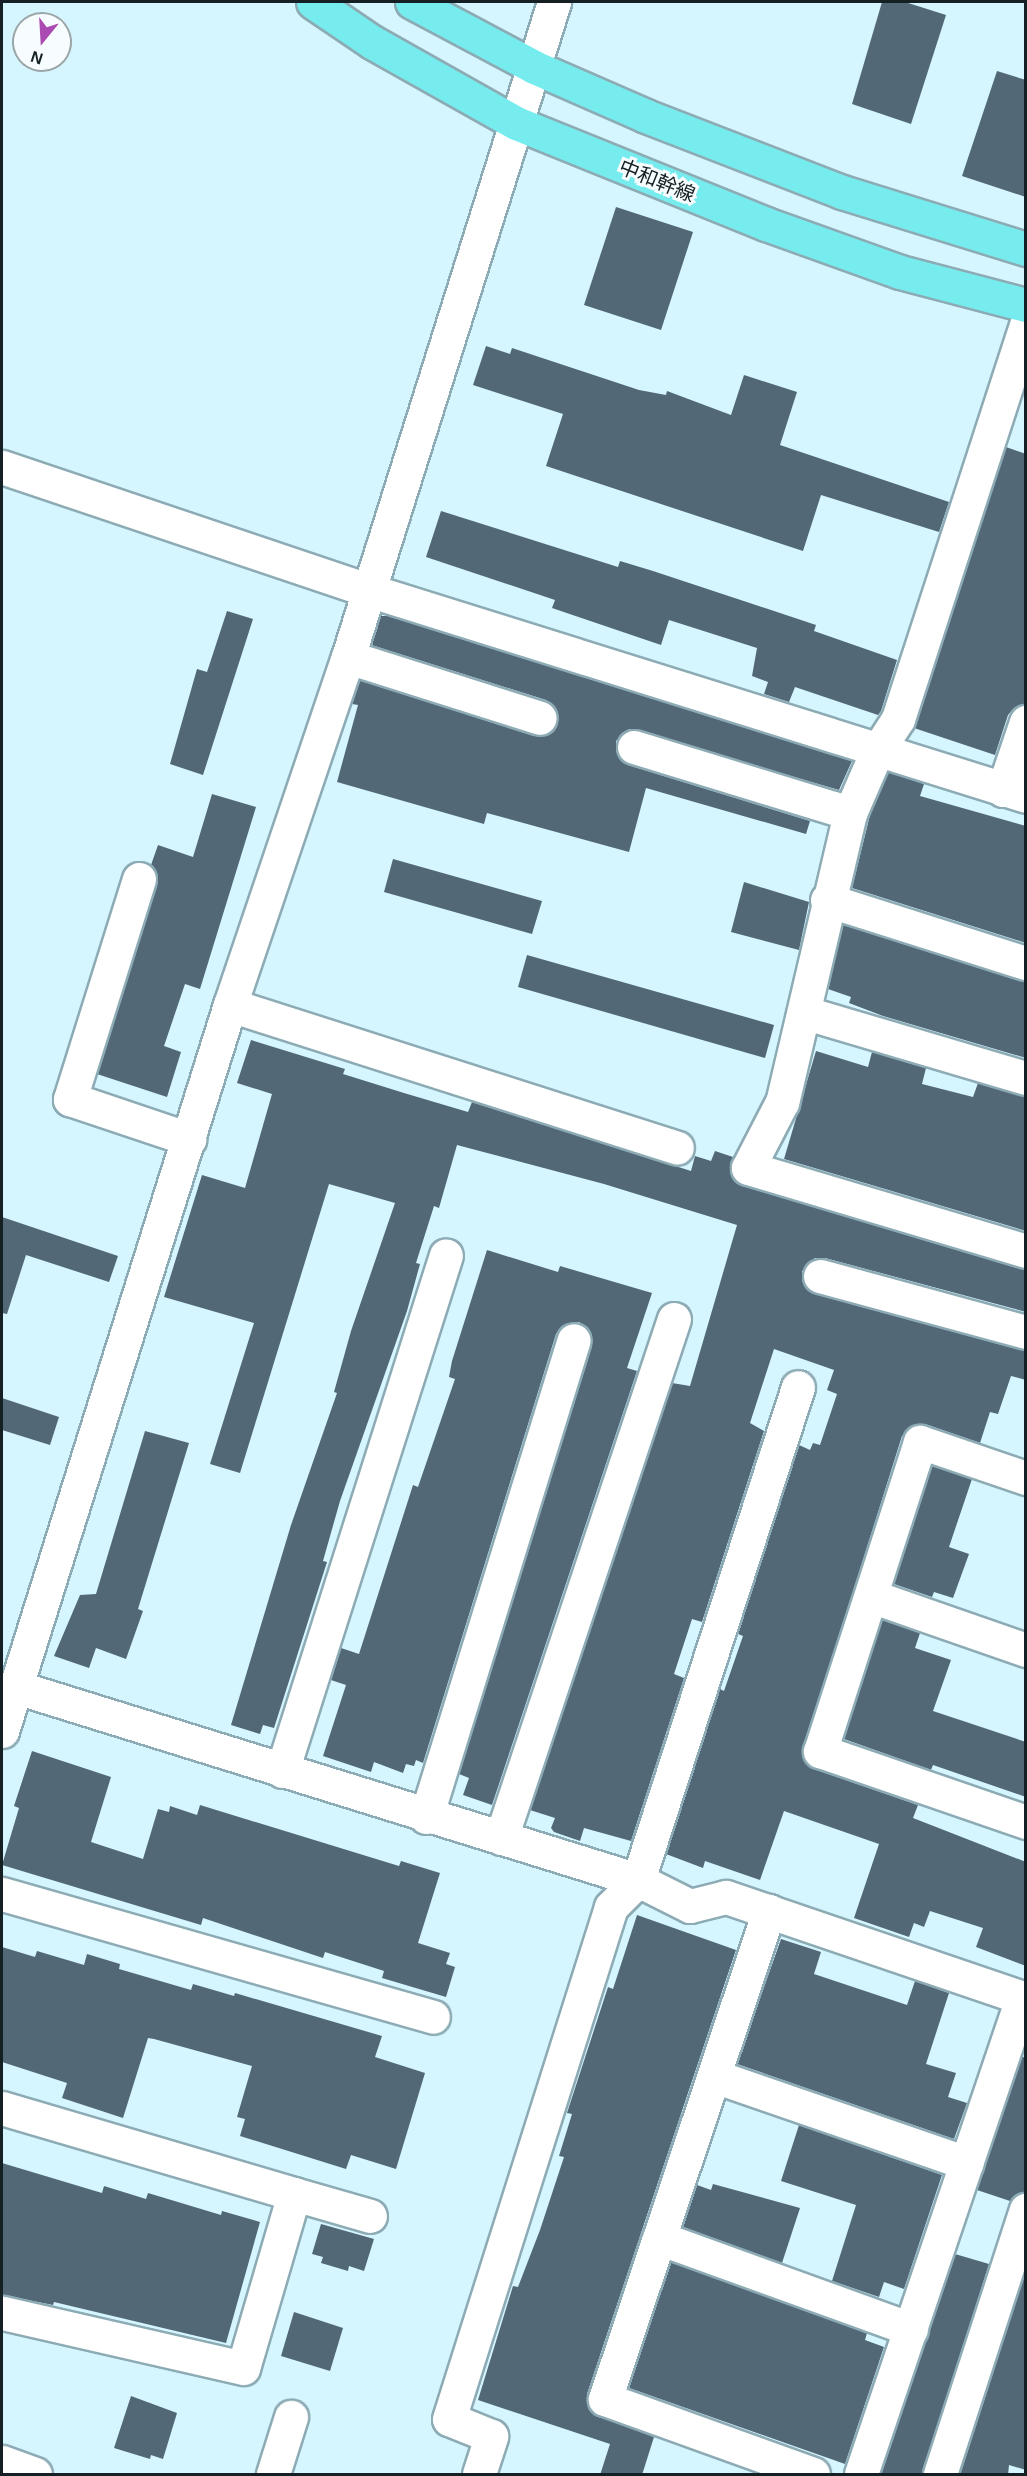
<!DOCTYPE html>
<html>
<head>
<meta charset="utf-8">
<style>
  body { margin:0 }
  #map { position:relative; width:1027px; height:2476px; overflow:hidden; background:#d5f5ff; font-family:Arial,"Noto Sans JP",sans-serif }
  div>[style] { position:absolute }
  .building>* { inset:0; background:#526877 }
  .roads { filter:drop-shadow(2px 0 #8dabb4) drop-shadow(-2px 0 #8dabb4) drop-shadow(0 2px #8dabb4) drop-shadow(0 -2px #8dabb4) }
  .minor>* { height:33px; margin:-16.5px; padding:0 16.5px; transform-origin:16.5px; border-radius:16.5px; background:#fff }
  .major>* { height:33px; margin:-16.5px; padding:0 16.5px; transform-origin:16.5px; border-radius:16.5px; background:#77ecee }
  span { translate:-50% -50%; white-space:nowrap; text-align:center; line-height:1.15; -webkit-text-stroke:6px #f7fdff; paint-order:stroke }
  .street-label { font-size:20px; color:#142023 }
  .frame { position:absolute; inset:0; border:3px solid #142023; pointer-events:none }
  .north { position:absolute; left:12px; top:12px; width:60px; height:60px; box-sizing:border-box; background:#f7fdff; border:2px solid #9ca5a7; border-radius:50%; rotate:198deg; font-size:16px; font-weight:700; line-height:24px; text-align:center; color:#142023 }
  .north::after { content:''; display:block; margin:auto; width:21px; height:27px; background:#ab4ab1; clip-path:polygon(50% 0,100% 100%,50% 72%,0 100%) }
</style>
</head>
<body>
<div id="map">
  <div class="building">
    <i style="clip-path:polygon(882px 2px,905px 2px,946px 15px,911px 124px,852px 104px)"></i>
    <i style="clip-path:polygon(997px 71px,1026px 80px,1026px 197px,962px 176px)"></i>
    <i style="clip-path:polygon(616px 207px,693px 232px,661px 330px,584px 305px)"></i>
    <i style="clip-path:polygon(486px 346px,510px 354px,512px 348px,639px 390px,666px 395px,667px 391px,731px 415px,744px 375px,797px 392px,780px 445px,949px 502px,939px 532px,821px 495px,803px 551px,546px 466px,563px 414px,473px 385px)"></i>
    <i style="clip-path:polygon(1006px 447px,1026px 454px,1026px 704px,1014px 708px,1008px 715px,995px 755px,914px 728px)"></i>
    <i style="clip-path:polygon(441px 511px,618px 567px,620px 561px,653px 571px,816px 625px,814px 631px,897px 660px,881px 711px,878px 715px,795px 687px,789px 702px,764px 694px,768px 682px,752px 676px,757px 648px,669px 620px,661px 645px,552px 608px,555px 600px,426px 557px)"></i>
    <i style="clip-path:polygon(227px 611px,253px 619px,203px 775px,170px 764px,197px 669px,207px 672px)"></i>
    <i style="clip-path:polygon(381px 616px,388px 616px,852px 761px,839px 790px,629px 729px,616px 741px,616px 751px,628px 765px,810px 821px,806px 834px,646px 788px,629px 852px,487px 813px,484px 824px,337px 782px,358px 705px,352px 704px,360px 680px,534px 736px,552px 732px,558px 723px,554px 706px,546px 700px,371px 645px)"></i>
    <i style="clip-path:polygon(888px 772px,924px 784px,920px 796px,1026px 826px,1026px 943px,852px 888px,870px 815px)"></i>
    <i style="clip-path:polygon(212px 794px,256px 807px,200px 989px,185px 984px,164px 1046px,181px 1052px,167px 1097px,97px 1074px,157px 885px,157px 874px,151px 865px,158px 845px,193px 857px)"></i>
    <i style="clip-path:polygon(393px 859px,542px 901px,532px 934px,384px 892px)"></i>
    <i style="clip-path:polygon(744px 882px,809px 902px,799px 950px,731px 932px)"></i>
    <i style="clip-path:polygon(843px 925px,1026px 981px,1026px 1058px,883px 1016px,849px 1003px,851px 997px,828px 989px)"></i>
    <i style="clip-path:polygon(527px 955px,774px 1025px,765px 1058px,518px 987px)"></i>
    <i style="clip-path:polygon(251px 1040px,345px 1069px,343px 1074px,404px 1093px,468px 1112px,472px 1102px,691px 1171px,695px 1156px,711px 1161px,715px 1151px,733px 1157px,730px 1171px,743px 1186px,1026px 1269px,1026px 1312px,825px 1258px,815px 1258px,802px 1271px,802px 1281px,815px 1294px,1026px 1350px,1026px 1380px,1011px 1376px,998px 1414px,990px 1412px,980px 1443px,925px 1424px,916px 1424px,902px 1436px,802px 1754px,814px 1769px,918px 1805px,913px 1818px,1026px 1862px,1026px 1966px,976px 1947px,983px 1928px,930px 1911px,924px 1927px,914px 1923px,909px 1937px,854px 1918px,879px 1844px,784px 1811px,760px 1880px,705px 1861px,703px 1868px,666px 1854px,720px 1689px,724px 1691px,743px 1636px,738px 1634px,799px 1445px,810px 1450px,813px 1443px,820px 1445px,837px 1394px,827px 1390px,834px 1370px,774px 1349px,750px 1423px,764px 1431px,702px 1622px,692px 1619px,674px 1674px,684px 1678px,631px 1841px,584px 1828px,580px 1841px,554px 1832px,551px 1828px,555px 1818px,530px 1810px,672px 1383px,690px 1386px,737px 1225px,604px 1184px,457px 1145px,439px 1208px,434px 1206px,416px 1263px,420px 1264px,407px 1311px,340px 1501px,323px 1561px,327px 1562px,274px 1728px,263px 1725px,260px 1734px,231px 1725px,291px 1525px,337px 1393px,334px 1392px,351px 1331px,395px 1203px,329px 1184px,240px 1473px,210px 1464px,254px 1323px,164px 1297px,202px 1175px,245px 1188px,272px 1094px,237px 1083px)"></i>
    <i style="clip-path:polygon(816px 1051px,868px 1067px,872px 1052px,926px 1068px,922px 1084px,973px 1097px,978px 1083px,1026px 1096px,1026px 1231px,784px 1159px)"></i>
    <i style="clip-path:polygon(2px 1217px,118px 1256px,109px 1282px,26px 1255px,7px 1314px,2px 1313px)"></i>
    <i style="clip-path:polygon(487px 1250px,558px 1272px,560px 1266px,652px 1293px,627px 1368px,637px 1371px,492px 1805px,463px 1795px,469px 1778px,459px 1774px,592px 1346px,588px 1328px,579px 1322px,562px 1326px,556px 1334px,423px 1763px,416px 1760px,414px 1766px,406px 1764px,403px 1773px,374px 1762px,371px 1772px,323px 1756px,346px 1685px,331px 1680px,341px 1648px,359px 1654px,413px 1485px,418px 1487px,455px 1379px,449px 1377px,452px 1361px)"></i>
    <i style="clip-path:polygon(2px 1398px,59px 1417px,50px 1445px,2px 1430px)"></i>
    <i style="clip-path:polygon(145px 1431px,189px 1443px,138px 1609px,143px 1611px,126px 1659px,96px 1648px,89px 1668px,54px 1656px,80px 1595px,96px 1594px)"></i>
    <i style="clip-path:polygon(932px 1466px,972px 1479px,949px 1547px,969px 1554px,953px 1598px,934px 1592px,932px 1597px,894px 1584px)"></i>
    <i style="clip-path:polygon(882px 1620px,920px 1633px,915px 1648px,951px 1660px,933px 1711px,1026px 1742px,1026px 1797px,933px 1765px,931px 1770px,844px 1739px)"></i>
    <i style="clip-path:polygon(32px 1751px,111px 1777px,91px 1842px,143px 1859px,158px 1809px,169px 1812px,170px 1806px,197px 1815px,200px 1805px,399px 1866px,401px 1861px,440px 1873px,418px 1943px,450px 1953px,446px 1964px,455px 1967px,446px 1997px,382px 1978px,384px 1971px,325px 1952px,323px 1958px,203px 1918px,201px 1925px,2px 1865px,19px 1808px,14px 1806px)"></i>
    <i style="clip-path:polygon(637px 1915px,736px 1950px,587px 2394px,590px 2411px,598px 2416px,654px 2437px,642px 2475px,600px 2475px,610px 2444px,478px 2400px,513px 2286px,518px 2287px,540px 2230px,564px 2157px,559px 2156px,572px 2114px,567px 2113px,608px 1987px,613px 1989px)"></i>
    <i style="clip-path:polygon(781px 1939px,821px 1952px,814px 1974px,907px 2005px,915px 1981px,949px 1993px,926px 2064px,956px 2073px,948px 2097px,967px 2103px,954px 2139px,737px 2064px)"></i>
    <i style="clip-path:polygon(2px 1947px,35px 1957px,37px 1951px,84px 1965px,87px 1954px,120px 1964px,119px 1969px,191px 1990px,193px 1984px,234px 1996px,235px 1993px,382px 2036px,375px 2057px,425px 2073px,396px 2169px,351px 2155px,346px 2169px,240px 2136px,245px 2119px,237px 2117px,252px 2066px,154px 2039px,148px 2038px,123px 2118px,62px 2098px,67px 2083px,2px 2062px)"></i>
    <i style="clip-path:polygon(1022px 2057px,1026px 2057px,1026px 2192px,1010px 2201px,977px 2190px)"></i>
    <i style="clip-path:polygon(799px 2125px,942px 2175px,904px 2289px,884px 2282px,879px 2297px,832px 2281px,856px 2205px,781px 2181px)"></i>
    <i style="clip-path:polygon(2px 2163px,102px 2193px,104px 2186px,146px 2199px,148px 2193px,221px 2215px,222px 2211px,260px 2222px,226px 2343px,54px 2302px,53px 2305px,2px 2295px)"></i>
    <i style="clip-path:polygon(713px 2184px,800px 2208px,782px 2263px,683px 2227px,697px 2185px,711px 2190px)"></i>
    <i style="clip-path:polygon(321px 2224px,374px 2239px,364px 2271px,349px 2266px,348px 2271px,321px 2263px,323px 2257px,312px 2254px)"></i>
    <i style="clip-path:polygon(955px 2254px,989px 2264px,922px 2475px,881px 2475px)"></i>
    <i style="clip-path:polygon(671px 2262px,867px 2333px,865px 2340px,884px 2347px,845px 2464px,629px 2388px)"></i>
    <i style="clip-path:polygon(1024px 2276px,1026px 2470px,1009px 2465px,1008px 2475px,960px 2475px)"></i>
    <i style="clip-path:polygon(294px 2312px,343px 2328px,330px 2371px,281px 2356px)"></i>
    <i style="clip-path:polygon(131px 2396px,177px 2413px,163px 2459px,151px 2455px,150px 2459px,114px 2448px)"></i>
  </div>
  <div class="roads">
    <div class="minor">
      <i style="left:1026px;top:325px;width:414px;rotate:108deg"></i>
      <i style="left:898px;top:719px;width:38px;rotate:123deg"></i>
      <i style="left:877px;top:751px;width:68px;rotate:113.5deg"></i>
      <i style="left:850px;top:813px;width:297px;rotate:103.2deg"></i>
      <i style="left:782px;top:1102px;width:74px;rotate:117.3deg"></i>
      <i style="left:748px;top:1168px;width:290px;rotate:16.6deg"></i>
      <i style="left:2px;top:467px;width:386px;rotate:18.6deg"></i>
      <i style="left:368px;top:590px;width:689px;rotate:17.38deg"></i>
      <i style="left:348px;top:657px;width:201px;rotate:17.6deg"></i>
      <i style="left:634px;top:747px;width:226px;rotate:17deg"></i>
      <i style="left:1003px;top:790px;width:72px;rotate:-71.3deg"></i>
      <i style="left:139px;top:879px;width:231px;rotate:107.4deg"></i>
      <i style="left:70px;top:1099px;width:126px;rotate:18.6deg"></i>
      <i style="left:827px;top:900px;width:209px;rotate:17.6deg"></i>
      <i style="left:230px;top:1005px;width:469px;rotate:17.7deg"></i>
      <i style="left:806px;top:1013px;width:229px;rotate:16.5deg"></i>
      <i style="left:820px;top:1276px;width:213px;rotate:15.2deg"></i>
      <i style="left:1026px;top:1478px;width:112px;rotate:-161.2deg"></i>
      <i style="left:920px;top:1442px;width:325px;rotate:107.9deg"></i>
      <i style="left:820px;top:1751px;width:218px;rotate:19deg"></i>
      <i style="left:871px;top:1596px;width:164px;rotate:19.2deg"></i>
      <i style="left:16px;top:1687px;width:651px;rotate:17.24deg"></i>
      <i style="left:638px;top:1880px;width:58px;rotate:26.6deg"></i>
      <i style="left:690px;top:1906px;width:37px;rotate:-14deg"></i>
      <i style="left:726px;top:1897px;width:317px;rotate:18.8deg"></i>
      <i style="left:2px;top:1731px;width:761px;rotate:-72.57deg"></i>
      <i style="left:230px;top:1005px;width:367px;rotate:-71.3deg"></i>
      <i style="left:348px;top:657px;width:687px;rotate:-72.54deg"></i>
      <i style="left:282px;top:1771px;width:541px;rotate:-72.37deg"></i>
      <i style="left:426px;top:1817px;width:499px;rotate:-72.8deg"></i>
      <i style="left:501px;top:1838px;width:547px;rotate:-71.57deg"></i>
      <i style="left:2px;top:1894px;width:448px;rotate:15.9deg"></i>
      <i style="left:769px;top:1911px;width:515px;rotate:108.58deg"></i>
      <i style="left:605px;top:2399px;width:221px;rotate:19.8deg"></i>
      <i style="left:714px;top:2076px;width:267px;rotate:19deg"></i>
      <i style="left:2px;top:2108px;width:304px;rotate:16.4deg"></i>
      <i style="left:294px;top:2194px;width:181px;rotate:106.3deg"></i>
      <i style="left:243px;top:2368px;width:247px;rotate:-167.1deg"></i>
      <i style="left:294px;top:2194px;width:79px;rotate:16.1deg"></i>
      <i style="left:659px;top:2238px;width:268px;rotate:19.9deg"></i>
      <i style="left:2px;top:2462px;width:35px;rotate:20deg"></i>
      <i style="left:273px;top:2474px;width:60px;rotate:-72.5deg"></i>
      <i style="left:479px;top:2474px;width:40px;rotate:-72deg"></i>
      <i style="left:491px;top:2436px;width:45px;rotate:-158deg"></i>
      <i style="left:449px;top:2419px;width:537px;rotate:-72.44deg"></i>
      <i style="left:611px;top:1907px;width:38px;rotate:-45deg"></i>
      <i style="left:638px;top:1880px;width:518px;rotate:-72.02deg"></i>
      <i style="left:861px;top:2474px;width:502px;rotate:-71.31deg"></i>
      <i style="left:940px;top:2474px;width:278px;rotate:-72deg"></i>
    </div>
    <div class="major">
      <i style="left:313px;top:2px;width:71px;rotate:34.1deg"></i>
      <i style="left:372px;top:42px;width:165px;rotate:29.4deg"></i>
      <i style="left:516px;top:123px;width:270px;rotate:22deg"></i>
      <i style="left:766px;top:224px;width:142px;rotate:19.7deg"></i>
      <i style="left:900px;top:272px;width:130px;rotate:14.7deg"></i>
      <i style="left:412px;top:2px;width:138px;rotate:28deg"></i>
      <i style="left:534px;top:67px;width:122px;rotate:23.6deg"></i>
      <i style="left:646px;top:116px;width:210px;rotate:21.2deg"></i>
      <i style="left:842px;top:192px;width:193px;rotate:17.2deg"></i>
    </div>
  </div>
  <div class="street-label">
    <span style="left:657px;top:181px;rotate:22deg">中和幹線</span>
  </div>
  <div class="frame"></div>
  <div class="north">N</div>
</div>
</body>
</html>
